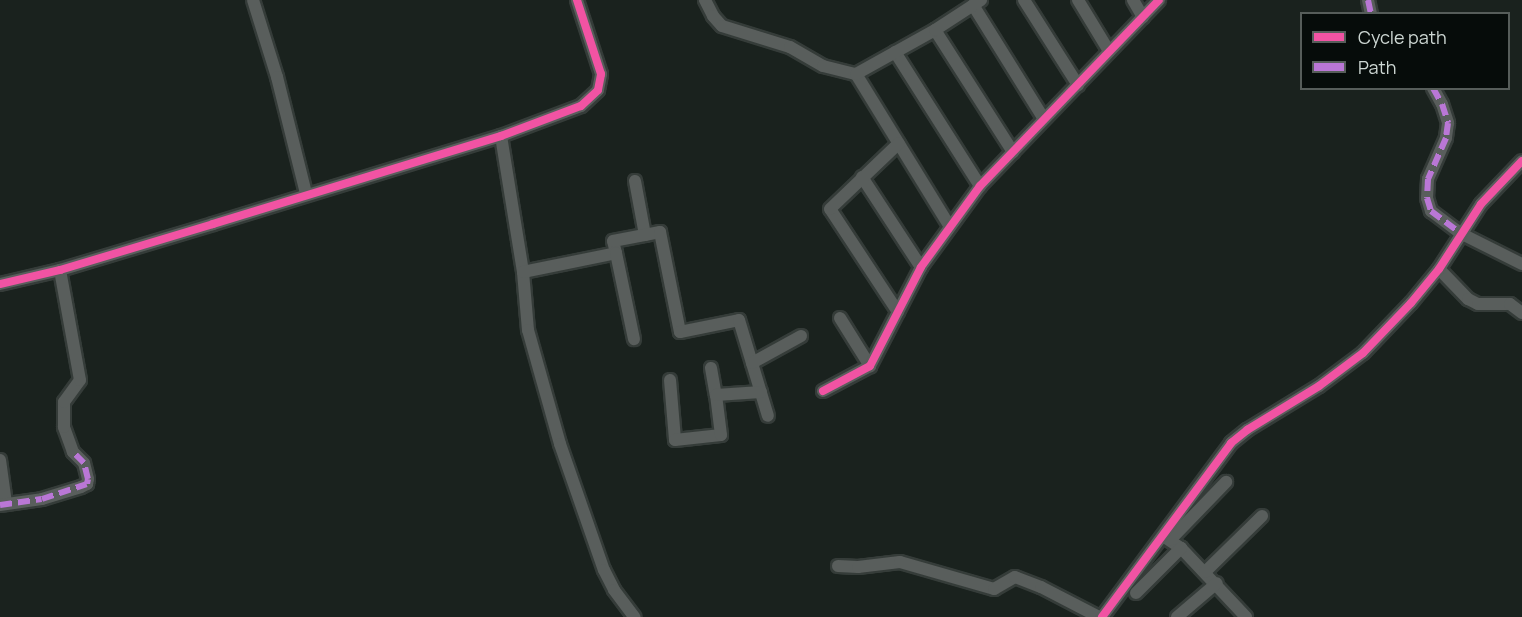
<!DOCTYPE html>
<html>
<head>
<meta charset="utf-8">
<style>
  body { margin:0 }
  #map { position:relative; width:1522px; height:617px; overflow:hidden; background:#1a221e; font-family:Manrope,sans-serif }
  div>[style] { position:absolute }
  .roads { filter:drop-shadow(2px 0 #353c39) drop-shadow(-2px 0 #353c39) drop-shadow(0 2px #353c39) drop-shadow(0 -2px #353c39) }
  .minor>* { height:12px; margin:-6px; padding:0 6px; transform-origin:6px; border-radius:6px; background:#595e5c }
  .quiet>* { height:6px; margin-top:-3px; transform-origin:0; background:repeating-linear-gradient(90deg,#ba77d6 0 12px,transparent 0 18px) }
  .cycleway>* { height:8px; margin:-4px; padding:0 4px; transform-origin:4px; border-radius:4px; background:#f153a3 }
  span { translate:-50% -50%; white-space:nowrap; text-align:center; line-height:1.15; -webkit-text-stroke:6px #060c0a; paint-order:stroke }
  .legend { position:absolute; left:1300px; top:12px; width:210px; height:78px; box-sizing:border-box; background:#060c0a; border:2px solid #565d5a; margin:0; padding:8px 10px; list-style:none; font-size:18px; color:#cdd7d3 }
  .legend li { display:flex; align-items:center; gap:12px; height:30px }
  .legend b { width:30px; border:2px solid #565d5a }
</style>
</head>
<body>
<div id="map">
  <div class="roads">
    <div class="minor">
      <i style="left:253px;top:0;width:81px;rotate:72.7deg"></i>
      <i style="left:277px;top:77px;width:120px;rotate:76deg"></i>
      <i style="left:705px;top:0;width:18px;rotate:63deg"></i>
      <i style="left:713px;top:16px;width:13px;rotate:48deg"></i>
      <i style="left:722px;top:26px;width:71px;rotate:17.2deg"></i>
      <i style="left:790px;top:47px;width:38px;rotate:30deg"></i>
      <i style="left:823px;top:66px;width:34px;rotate:14deg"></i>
      <i style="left:856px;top:74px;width:177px;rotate:58.4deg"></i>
      <i style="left:1024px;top:0;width:101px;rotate:57.6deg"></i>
      <i style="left:1078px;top:0;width:60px;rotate:58.7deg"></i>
      <i style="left:1133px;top:0;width:20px;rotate:60deg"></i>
      <i style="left:1368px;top:0;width:14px;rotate:78deg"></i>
      <i style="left:973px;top:5px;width:134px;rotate:58.1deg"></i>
      <i style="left:935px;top:30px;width:145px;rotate:57.4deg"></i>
      <i style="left:895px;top:52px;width:159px;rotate:57.6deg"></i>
      <i style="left:856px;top:74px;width:90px;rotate:-29.1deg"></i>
      <i style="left:935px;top:30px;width:55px;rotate:-33.1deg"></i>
      <i style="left:1433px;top:88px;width:18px;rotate:61deg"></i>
      <i style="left:1442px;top:104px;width:20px;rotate:72deg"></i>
      <i style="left:1448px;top:123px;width:15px;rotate:98deg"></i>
      <i style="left:1446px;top:138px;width:45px;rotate:113.7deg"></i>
      <i style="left:1428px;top:179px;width:19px;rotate:93deg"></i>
      <i style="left:1427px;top:198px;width:14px;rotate:73deg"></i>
      <i style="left:1431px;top:211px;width:39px;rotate:37deg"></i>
      <i style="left:1462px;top:234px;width:67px;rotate:26.6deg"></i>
      <i style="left:501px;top:136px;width:138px;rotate:80.8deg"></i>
      <i style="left:523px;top:272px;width:58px;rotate:85.1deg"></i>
      <i style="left:528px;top:330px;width:118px;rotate:74.3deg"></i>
      <i style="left:560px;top:444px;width:133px;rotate:70.8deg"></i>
      <i style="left:604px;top:570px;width:22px;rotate:63deg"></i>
      <i style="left:614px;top:590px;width:34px;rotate:53deg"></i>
      <i style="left:862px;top:177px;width:108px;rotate:56.8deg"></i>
      <i style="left:635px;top:181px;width:55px;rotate:79.5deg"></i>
      <i style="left:616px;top:253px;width:12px;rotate:-104deg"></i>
      <i style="left:613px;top:241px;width:48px;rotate:-10.8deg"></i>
      <i style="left:660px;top:232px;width:102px;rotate:78.7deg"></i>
      <i style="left:680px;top:332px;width:60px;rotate:-11.5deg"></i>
      <i style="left:739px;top:320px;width:100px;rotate:73.2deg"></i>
      <i style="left:1439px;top:269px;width:42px;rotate:46deg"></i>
      <i style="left:1468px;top:299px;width:11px;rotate:27deg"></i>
      <i style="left:1478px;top:304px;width:32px"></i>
      <i style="left:1510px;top:304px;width:15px;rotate:37deg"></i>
      <i style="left:523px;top:272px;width:95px;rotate:-11.5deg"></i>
      <i style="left:616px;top:253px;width:88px;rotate:78.2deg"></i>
      <i style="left:0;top:284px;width:62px;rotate:-13.1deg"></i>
      <i style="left:60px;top:270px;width:160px;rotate:-16.7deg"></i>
      <i style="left:213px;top:224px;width:301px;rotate:-17deg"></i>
      <i style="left:501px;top:136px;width:85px;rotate:-20.6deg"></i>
      <i style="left:581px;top:106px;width:23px;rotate:-43deg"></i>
      <i style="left:598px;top:90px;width:16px;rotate:-79deg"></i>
      <i style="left:601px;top:74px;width:78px;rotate:-108deg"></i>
      <i style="left:898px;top:312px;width:123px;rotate:-123.4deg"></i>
      <i style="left:830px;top:209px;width:95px;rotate:-43.7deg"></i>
      <i style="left:840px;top:318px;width:57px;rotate:58deg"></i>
      <i style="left:752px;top:363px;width:56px;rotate:-28.9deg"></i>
      <i style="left:711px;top:368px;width:27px;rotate:80deg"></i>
      <i style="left:670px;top:380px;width:60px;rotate:85.2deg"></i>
      <i style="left:675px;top:440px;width:46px;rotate:-6.2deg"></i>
      <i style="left:721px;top:435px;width:40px;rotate:-97.1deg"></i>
      <i style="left:716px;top:395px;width:45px;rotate:-3.8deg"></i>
      <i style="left:823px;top:391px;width:53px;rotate:-28deg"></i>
      <i style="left:870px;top:366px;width:111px;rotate:-62.7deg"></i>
      <i style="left:921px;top:267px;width:100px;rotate:-53.9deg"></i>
      <i style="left:980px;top:186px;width:258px;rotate:-46.1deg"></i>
      <i style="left:0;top:460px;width:43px;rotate:82.1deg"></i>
      <i style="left:0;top:505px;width:42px;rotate:-8.1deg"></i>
      <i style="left:42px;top:499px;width:41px;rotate:-17.1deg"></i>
      <i style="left:81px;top:487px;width:7px;rotate:-27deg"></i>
      <i style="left:87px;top:484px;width:5px;rotate:-79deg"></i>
      <i style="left:88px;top:479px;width:16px;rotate:-104deg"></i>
      <i style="left:84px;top:463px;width:16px;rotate:-135deg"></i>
      <i style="left:73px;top:452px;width:27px;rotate:-110deg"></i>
      <i style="left:64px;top:427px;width:25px;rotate:-90deg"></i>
      <i style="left:64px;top:402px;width:27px;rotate:-54deg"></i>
      <i style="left:80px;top:380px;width:112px;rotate:-100.3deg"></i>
      <i style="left:1163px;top:536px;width:22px;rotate:34deg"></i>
      <i style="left:1181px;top:548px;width:95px;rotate:46.7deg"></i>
      <i style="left:1170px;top:540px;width:81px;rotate:-46deg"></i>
      <i style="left:838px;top:566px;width:20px;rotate:3deg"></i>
      <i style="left:858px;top:567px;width:42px;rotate:-6.8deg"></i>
      <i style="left:900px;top:562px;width:98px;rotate:16deg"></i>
      <i style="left:994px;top:589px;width:24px;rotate:-30deg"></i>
      <i style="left:1015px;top:577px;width:28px;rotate:21deg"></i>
      <i style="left:1041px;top:587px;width:65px;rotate:27.3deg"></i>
      <i style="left:1205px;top:572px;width:80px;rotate:-44.5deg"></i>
      <i style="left:1136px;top:593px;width:64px;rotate:-45deg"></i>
      <i style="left:1102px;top:617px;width:217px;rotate:-53.4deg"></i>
      <i style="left:1231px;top:443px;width:21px;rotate:-39deg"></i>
      <i style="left:1247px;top:430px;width:84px;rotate:-31.4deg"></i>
      <i style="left:1319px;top:386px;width:55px;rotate:-36.9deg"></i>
      <i style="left:1363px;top:353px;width:69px;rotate:-46.2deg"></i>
      <i style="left:1411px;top:303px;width:44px;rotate:-50.5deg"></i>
      <i style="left:1439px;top:269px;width:77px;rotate:-57.1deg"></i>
      <i style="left:1481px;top:204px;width:59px;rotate:-46.4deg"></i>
      <i style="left:1177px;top:617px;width:52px;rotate:-40.4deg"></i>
    </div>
  </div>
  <div class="quiet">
    <i style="left:1368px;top:0;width:14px;rotate:78deg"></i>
    <i style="left:1433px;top:88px;width:18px;rotate:61deg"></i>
    <i style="left:1442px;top:104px;width:20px;rotate:72deg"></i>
    <i style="left:1448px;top:123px;width:15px;rotate:98deg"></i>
    <i style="left:1446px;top:138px;width:45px;rotate:113.7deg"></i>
    <i style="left:1428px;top:179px;width:19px;rotate:93deg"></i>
    <i style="left:1427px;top:198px;width:14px;rotate:73deg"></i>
    <i style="left:1431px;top:211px;width:39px;rotate:37deg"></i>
    <i style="left:0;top:505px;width:42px;rotate:-8.1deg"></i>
    <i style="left:42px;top:499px;width:47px;rotate:-18.4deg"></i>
    <i style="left:87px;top:484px;width:5px;rotate:-79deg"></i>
    <i style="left:88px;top:479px;width:16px;rotate:-104deg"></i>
    <i style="left:84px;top:463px;width:16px;rotate:-135deg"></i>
  </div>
  <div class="cycleway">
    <i style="left:0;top:284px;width:62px;rotate:-13.1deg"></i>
    <i style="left:60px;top:270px;width:160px;rotate:-16.7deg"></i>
    <i style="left:213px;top:224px;width:301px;rotate:-17deg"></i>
    <i style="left:501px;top:136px;width:85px;rotate:-20.6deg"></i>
    <i style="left:581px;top:106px;width:23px;rotate:-43deg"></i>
    <i style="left:598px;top:90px;width:16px;rotate:-79deg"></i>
    <i style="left:601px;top:74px;width:78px;rotate:-108deg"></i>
    <i style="left:823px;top:391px;width:53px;rotate:-28deg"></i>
    <i style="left:870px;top:366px;width:111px;rotate:-62.7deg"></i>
    <i style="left:921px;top:267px;width:100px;rotate:-53.9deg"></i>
    <i style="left:980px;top:186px;width:258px;rotate:-46.1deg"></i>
    <i style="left:1102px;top:617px;width:217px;rotate:-53.4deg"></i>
    <i style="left:1231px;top:443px;width:21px;rotate:-39deg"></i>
    <i style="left:1247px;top:430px;width:84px;rotate:-31.4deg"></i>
    <i style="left:1319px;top:386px;width:55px;rotate:-36.9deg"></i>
    <i style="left:1363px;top:353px;width:69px;rotate:-46.2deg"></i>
    <i style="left:1411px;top:303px;width:44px;rotate:-50.5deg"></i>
    <i style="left:1439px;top:269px;width:77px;rotate:-57.1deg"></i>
    <i style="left:1481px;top:204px;width:59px;rotate:-46.4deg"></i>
  </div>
  <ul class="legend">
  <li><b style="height:8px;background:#f153a3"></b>Cycle path</li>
  <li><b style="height:8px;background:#ba77d6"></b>Path</li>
  </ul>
</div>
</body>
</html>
